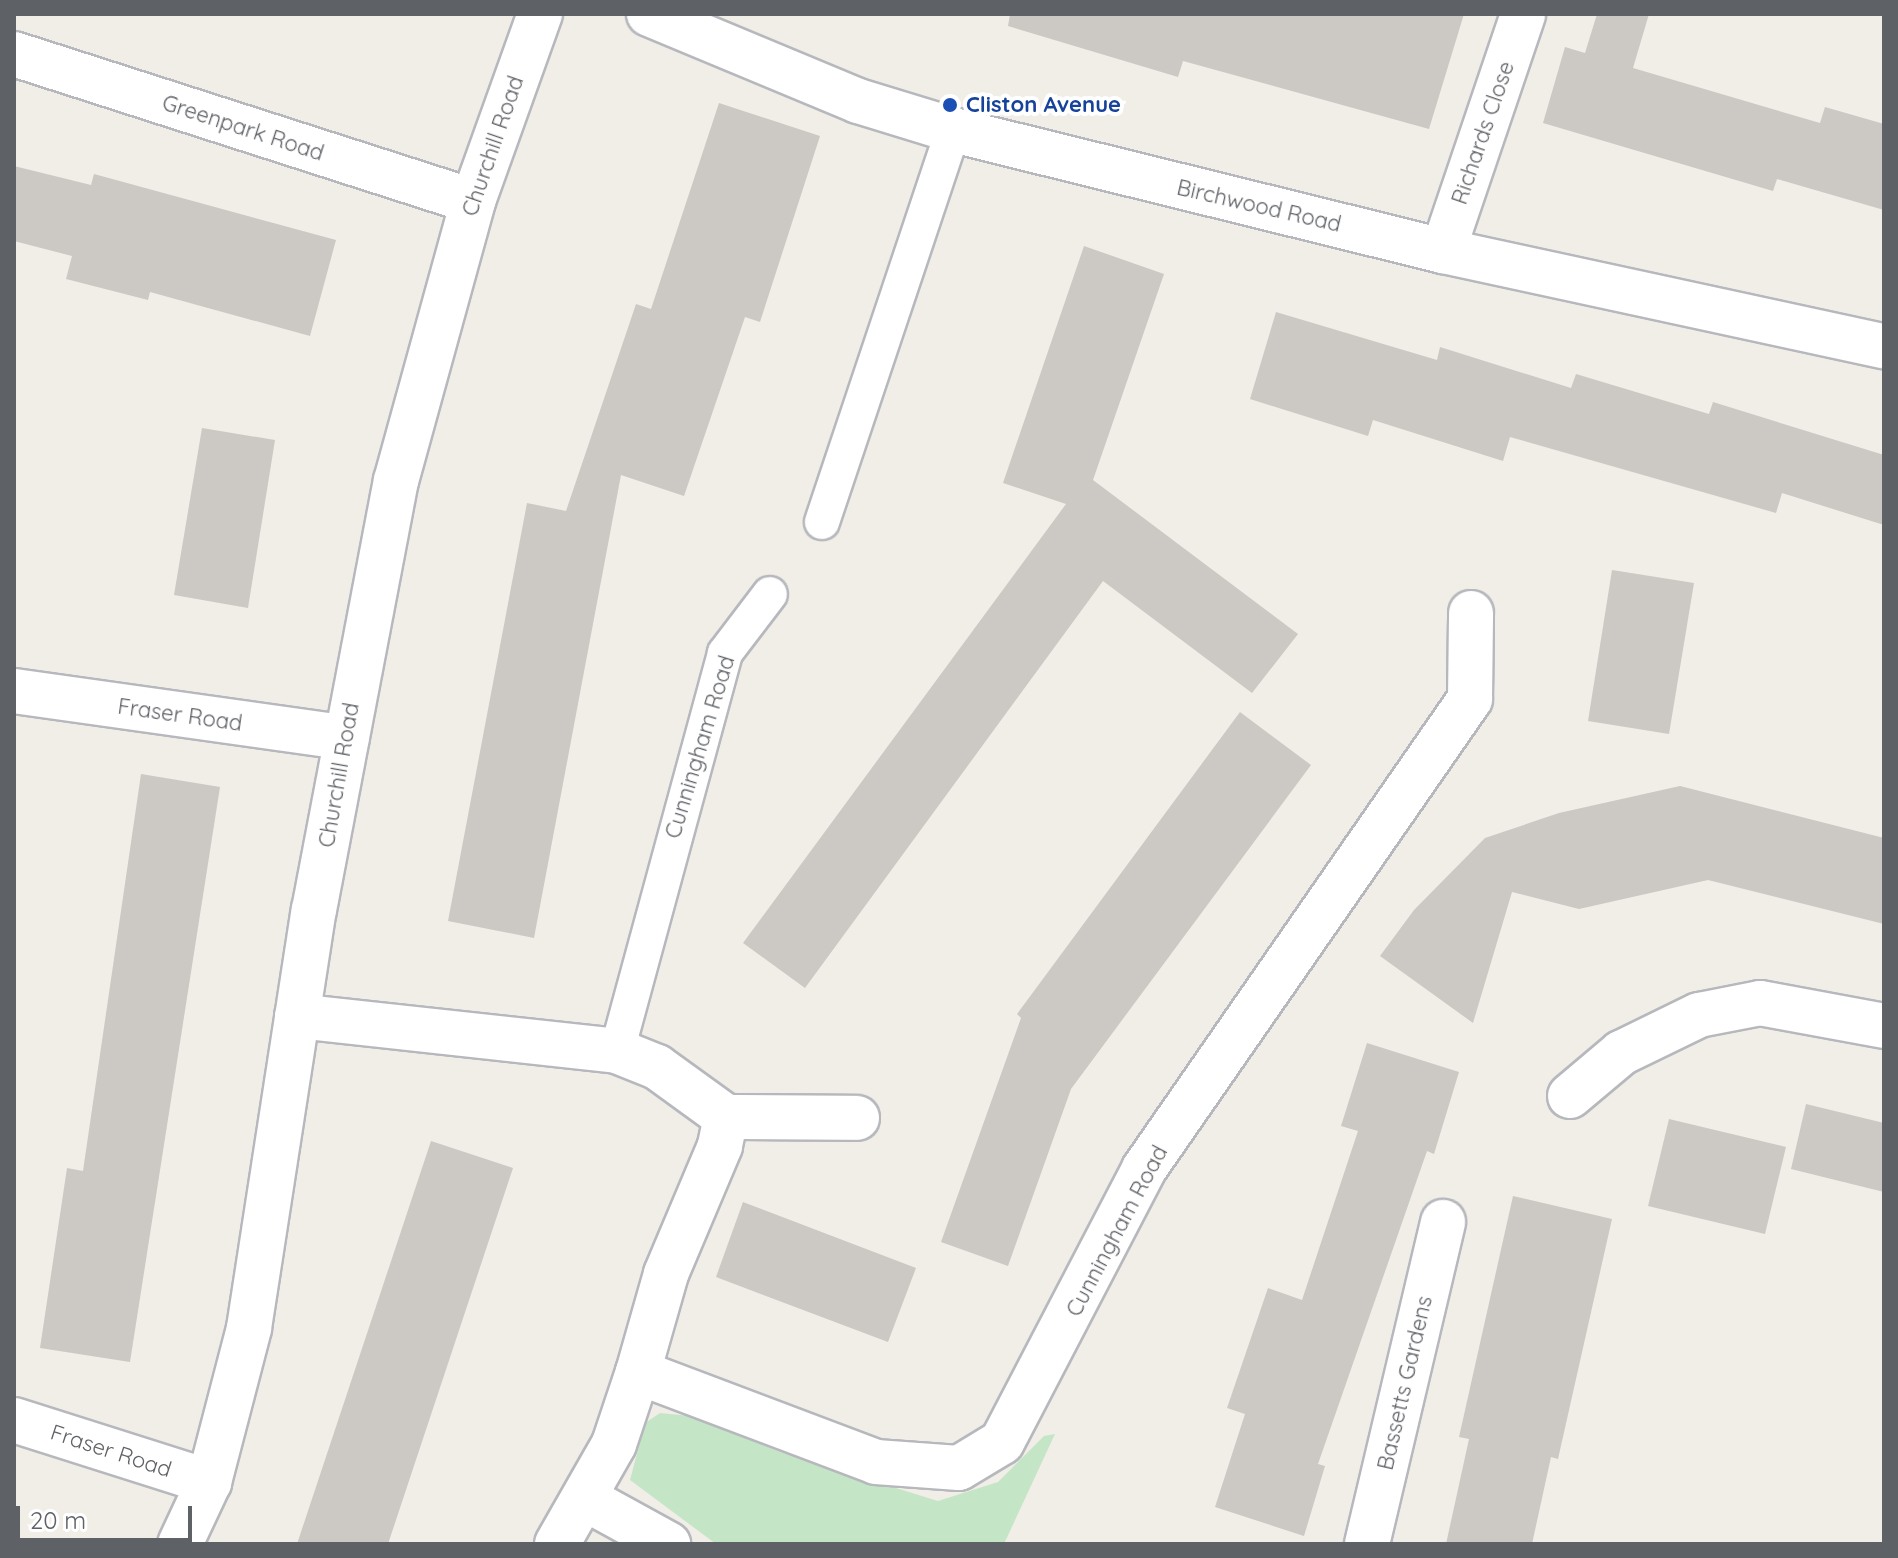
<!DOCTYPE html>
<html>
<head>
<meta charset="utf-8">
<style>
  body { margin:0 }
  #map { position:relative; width:1898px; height:1558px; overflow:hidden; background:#f0eee7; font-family:Quicksand,sans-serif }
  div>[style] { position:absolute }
  .green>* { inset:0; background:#c4e6c6 }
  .building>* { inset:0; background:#ccc8c4 }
  .roads { filter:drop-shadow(2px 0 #b7b8bd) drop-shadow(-2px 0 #b7b8bd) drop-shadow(0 2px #b7b8bd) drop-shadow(0 -2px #b7b8bd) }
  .service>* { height:34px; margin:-17px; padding:0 17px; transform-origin:17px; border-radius:17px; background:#fff }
  .minor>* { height:44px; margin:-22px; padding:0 22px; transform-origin:22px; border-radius:22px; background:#fff }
  .dots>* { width:22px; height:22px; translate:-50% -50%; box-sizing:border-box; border:4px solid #fff; border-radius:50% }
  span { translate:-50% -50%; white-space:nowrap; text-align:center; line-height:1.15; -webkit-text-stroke:8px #fff; paint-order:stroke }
  .transit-label { font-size:22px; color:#164399; font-weight:700 }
  .left { translate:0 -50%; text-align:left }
  .street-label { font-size:22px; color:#5e6166 }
  .frame { position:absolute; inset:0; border:16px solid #5e6166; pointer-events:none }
  .scale { position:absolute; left:16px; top:1506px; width:176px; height:36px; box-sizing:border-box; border:4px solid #5e6166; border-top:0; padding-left:10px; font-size:24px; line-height:28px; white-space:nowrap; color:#5e6166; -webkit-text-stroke:6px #fff; paint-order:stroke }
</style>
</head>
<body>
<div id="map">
  <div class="green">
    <i style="clip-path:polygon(660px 1413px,690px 1416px,780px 1452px,938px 1501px,998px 1482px,1044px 1436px,1055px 1434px,1004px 1544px,716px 1544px,630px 1480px,645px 1423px)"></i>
  </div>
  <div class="building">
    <i style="clip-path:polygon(1010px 14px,1464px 14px,1429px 129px,1183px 61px,1178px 77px,1008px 26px)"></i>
    <i style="clip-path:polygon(1597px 14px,1649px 14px,1633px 68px,1820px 123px,1825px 107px,1884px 124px,1884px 210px,1777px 179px,1773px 191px,1543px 123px,1565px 47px,1585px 53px)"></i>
    <i style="clip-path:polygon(719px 103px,820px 136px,760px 322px,745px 317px,684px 496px,621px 475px,534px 938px,448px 921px,527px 503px,566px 511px,636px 304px,651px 309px)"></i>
    <i style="clip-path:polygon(14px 166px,91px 185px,94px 174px,336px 240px,310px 336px,150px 292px,148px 300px,66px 279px,72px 256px,14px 241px)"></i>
    <i style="clip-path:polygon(1084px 246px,1164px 274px,1093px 480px,1298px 634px,1252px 693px,1103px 581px,805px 988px,743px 943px,1066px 504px,1003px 483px)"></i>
    <i style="clip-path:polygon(1276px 312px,1437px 360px,1440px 347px,1571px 388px,1576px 374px,1709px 414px,1713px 402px,1884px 455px,1884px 525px,1782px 493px,1776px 513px,1510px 437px,1503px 461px,1373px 420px,1368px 436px,1250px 399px)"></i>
    <i style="clip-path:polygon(202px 428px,275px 440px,248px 608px,174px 595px)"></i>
    <i style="clip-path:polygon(1612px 570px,1694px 583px,1669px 734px,1588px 721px)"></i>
    <i style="clip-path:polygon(1240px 712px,1311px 765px,1071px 1089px,1008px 1266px,941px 1242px,1021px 1018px,1017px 1014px)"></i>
    <i style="clip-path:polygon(141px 774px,220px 787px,130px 1362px,40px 1348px,67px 1168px,83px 1171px)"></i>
    <i style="clip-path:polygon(1680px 786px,1884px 838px,1884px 924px,1708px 880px,1579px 909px,1512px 892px,1473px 1023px,1380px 956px,1414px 910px,1485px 838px,1559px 813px)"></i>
    <i style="clip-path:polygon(1367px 1043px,1459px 1072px,1434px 1154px,1427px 1151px,1318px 1464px,1325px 1466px,1304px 1536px,1215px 1507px,1245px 1414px,1227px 1408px,1268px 1288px,1302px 1300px,1358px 1131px,1341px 1126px)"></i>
    <i style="clip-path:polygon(1806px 1104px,1884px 1123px,1884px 1192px,1791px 1169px)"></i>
    <i style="clip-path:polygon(1669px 1119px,1786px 1147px,1765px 1234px,1648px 1206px)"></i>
    <i style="clip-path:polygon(431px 1141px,513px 1168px,388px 1544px,297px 1544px)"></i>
    <i style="clip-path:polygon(1513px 1196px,1612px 1219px,1558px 1459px,1551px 1457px,1532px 1544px,1446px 1544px,1469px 1439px,1459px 1437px)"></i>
    <i style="clip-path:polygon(743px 1202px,916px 1268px,888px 1342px,716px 1277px)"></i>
  </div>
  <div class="roads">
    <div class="service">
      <i style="left:822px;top:522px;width:413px;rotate:-71.5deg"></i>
      <i style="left:617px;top:1051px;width:412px;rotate:-74.8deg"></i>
      <i style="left:725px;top:653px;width:74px;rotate:-52.7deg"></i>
    </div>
    <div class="minor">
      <i style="left:649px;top:14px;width:226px;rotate:22.6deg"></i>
      <i style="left:858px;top:101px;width:99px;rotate:17deg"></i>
      <i style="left:953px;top:130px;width:505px;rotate:13.87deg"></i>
      <i style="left:1443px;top:251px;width:451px;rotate:12.2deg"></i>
      <i style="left:14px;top:54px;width:482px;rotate:17.8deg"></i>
      <i style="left:1443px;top:251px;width:250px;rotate:-71.3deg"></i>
      <i style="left:14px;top:691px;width:336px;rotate:8deg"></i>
      <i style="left:297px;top:1016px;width:322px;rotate:6.2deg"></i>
      <i style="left:617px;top:1051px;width:43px;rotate:21.8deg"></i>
      <i style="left:657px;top:1067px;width:85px;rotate:35.9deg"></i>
      <i style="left:726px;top:1117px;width:30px;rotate:102deg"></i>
      <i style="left:720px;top:1146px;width:139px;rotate:112.9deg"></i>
      <i style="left:666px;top:1274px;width:102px;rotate:105.9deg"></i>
      <i style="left:638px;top:1372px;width:254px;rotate:20.7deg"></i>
      <i style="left:876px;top:1462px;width:83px;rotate:4.1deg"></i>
      <i style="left:959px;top:1468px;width:50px;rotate:-31.2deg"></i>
      <i style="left:1002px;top:1442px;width:308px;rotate:-62.5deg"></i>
      <i style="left:1144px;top:1169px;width:572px;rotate:-55.25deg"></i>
      <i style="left:1470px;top:699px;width:86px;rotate:-89.3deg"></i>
      <i style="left:1570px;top:1096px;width:67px;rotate:-40.1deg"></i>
      <i style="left:1621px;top:1053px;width:87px;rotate:-26deg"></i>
      <i style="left:1699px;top:1015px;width:62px;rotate:-11.1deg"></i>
      <i style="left:1760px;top:1003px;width:126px;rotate:10.5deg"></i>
      <i style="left:726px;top:1117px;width:131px;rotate:0.4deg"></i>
      <i style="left:14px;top:1420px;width:205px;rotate:17.6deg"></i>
      <i style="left:586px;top:1499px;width:94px;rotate:28.8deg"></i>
      <i style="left:180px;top:1544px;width:68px;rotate:-64.9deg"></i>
      <i style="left:209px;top:1482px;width:159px;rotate:-75.4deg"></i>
      <i style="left:249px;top:1328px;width:423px;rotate:-81.2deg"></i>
      <i style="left:314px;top:910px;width:437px;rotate:-79.2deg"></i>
      <i style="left:396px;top:481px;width:290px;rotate:-74.6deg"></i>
      <i style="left:473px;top:201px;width:199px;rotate:-70.3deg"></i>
      <i style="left:557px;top:1544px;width:115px;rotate:-60.3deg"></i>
      <i style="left:614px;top:1444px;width:76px;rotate:-71.6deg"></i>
      <i style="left:1367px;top:1544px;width:331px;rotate:-76.7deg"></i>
    </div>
  </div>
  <div class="dots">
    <i style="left:950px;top:105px;background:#1a4fb4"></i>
  </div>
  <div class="transit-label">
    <span class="left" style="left:966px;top:105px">Cliston Avenue</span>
  </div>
  <div class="street-label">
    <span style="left:243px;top:128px;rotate:18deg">Greenpark Road</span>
    <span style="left:1483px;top:133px;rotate:-71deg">Richards Close</span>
    <span style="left:493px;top:146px;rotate:-71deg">Churchill Road</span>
    <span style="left:1259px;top:206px;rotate:13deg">Birchwood Road</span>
    <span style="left:180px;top:715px;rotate:8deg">Fraser Road</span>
    <span style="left:700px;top:747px;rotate:-73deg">Cunningham Road</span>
    <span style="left:339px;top:775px;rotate:-80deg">Churchill Road</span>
    <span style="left:1117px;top:1231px;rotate:-62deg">Cunningham Road</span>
    <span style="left:1405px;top:1383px;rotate:-77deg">Bassetts Gardens</span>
    <span style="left:111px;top:1451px;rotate:18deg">Fraser Road</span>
  </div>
  <div class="frame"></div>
  <div class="scale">20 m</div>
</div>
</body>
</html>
